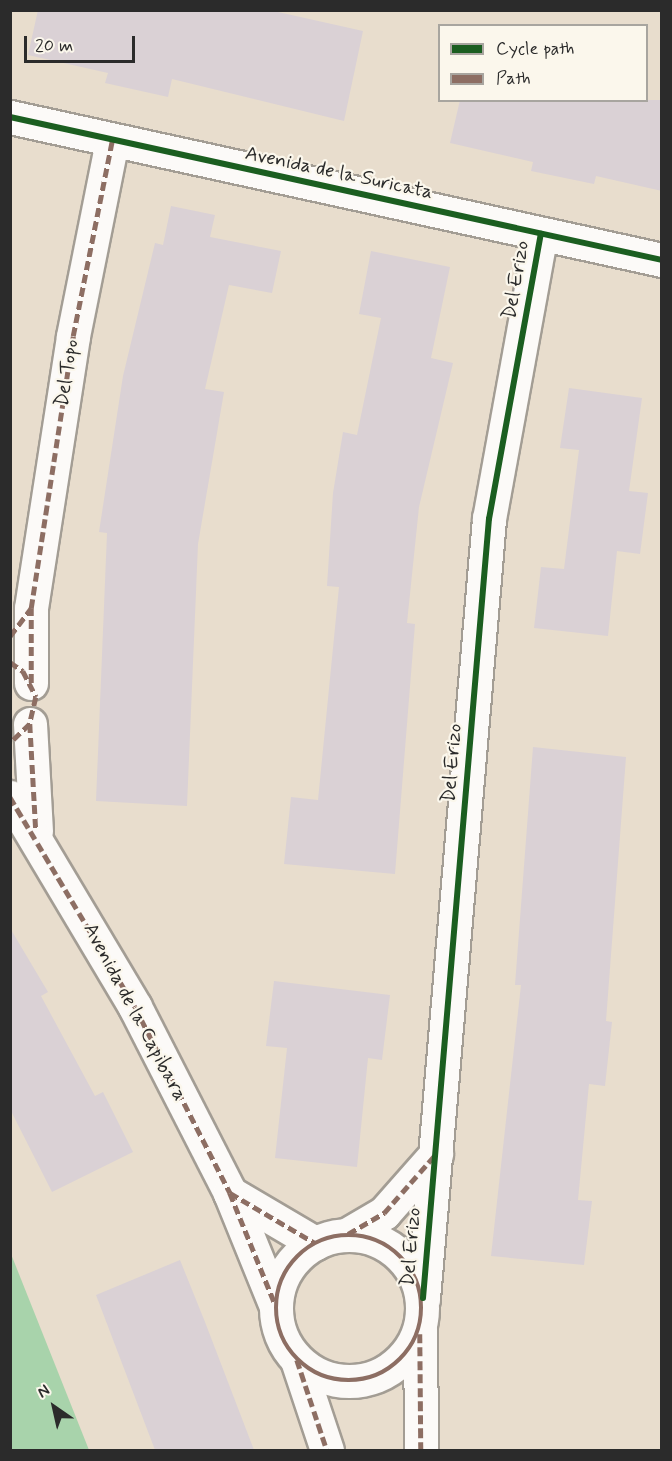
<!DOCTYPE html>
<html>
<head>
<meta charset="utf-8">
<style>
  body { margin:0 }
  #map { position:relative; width:672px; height:1461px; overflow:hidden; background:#e8ddcd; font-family:Mynerve,sans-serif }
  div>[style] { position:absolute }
  .green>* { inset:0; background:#a8d3ab }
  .building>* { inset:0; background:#dad1d5 }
  .roads { filter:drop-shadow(2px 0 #a39d94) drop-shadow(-2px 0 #a39d94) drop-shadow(0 2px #a39d94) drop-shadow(0 -2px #a39d94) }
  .minor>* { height:33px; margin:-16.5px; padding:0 16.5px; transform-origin:16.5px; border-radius:16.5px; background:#fcfaf8 }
  .minor>.ring { margin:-16.5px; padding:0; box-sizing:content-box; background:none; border:33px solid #fcfaf8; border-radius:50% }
  .quiet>* { height:4.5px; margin-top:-2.25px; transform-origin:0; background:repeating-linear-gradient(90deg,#8d6e63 0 9px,transparent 0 13.5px) }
  .quiet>.ring { margin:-2.25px; padding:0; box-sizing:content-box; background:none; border:4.5px solid #8d6e63; border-radius:50% }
  .cycleway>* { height:6px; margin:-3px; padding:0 3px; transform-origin:3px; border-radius:3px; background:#1b5e20 }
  span { translate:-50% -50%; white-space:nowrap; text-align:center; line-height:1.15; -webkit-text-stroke:4.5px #fbf7ec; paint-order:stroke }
  .street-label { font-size:20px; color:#2b2b2b }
  .frame { position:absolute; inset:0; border:12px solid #2b2b2b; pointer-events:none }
  .legend { position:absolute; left:438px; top:24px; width:210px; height:78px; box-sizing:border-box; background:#fbf7ec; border:2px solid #a8a59f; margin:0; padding:8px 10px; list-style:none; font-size:18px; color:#2b2b2b }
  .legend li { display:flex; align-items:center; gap:12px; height:30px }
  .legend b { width:30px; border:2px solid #a8a59f }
  .north { position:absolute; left:24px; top:1377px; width:60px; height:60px; -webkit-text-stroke:4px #fbf7ec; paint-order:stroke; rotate:326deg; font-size:16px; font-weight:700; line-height:24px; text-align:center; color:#2b2b2b }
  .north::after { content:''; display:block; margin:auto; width:21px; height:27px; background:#2b2b2b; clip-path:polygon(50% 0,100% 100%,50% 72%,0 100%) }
  .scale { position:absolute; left:24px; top:36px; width:111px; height:27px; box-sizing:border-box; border:3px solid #2b2b2b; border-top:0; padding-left:8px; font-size:18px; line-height:21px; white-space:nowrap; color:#2b2b2b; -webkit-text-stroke:4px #fbf7ec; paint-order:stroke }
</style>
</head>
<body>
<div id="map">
  <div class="green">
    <i style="clip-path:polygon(11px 1254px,89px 1450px,11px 1450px)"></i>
  </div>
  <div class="building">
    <i style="clip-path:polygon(38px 10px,269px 10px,363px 31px,344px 121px,172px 79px,168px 97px,105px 83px,108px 73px,28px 55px)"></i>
    <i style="clip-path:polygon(460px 100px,662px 100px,662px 191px,596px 176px,594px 184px,531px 171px,533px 162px,450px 143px)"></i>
    <i style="clip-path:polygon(171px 206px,215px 215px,210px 237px,281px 251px,272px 293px,229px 285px,205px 389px,224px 392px,198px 544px,187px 806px,96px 801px,107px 533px,99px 532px,123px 376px,155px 243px,163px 245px)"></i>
    <i style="clip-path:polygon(371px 251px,450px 267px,431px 358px,453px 363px,419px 507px,407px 623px,415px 624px,395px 874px,284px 864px,291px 797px,318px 800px,339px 587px,327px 586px,333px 493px,343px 432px,357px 435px,381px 318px,359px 314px)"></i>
    <i style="clip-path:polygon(569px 388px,642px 398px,629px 491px,648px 493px,640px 554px,617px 551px,608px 636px,534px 628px,541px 567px,564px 569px,579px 450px,560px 448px)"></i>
    <i style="clip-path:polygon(533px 747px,626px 757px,606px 1021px,612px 1022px,605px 1086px,589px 1084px,578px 1200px,592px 1201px,584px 1265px,491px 1256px,521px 985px,515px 985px)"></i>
    <i style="clip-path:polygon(10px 928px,48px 992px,41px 996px,95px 1096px,103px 1092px,133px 1152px,52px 1192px,10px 1109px)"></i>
    <i style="clip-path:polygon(274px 981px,390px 995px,382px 1060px,368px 1058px,357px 1167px,275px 1158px,287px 1048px,266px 1046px)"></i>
    <i style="clip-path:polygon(180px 1260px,205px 1322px,254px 1450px,155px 1450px,96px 1295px)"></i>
  </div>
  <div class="roads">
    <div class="minor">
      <i style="left:10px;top:117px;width:667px;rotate:12.37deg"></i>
      <i style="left:31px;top:683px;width:75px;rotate:-90deg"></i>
      <i style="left:31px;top:608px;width:275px;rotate:-81.2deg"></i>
      <i style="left:73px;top:336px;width:200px;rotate:-78.7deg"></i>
      <i style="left:30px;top:724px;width:107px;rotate:86.8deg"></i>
      <i style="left:10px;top:797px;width:244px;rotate:59.2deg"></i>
      <i style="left:135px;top:1007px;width:209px;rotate:62.9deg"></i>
      <i style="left:230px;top:1193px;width:120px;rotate:67.9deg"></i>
      <i style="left:230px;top:1193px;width:99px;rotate:30.5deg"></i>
      <i style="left:348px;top:1234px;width:42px;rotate:-30.3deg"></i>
      <i style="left:384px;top:1213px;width:79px;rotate:-48.6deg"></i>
      <i class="ring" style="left:276px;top:1235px;width:113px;height:113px"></i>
      <i style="left:423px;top:1298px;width:782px;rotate:-85.16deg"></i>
      <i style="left:489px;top:519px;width:290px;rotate:-79.7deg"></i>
      <i style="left:420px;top:1329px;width:121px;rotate:89.5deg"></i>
      <i style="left:297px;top:1360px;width:95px;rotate:71.6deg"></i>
    </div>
  </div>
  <div class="quiet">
    <i style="left:10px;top:636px;width:35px;rotate:-53deg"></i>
    <i style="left:10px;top:662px;width:16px;rotate:35deg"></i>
    <i style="left:23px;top:671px;width:29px;rotate:63deg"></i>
    <i style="left:36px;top:697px;width:28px;rotate:103deg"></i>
    <i style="left:30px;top:724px;width:28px;rotate:136deg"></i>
    <i style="left:31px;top:683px;width:75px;rotate:-90deg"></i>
    <i style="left:31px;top:608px;width:275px;rotate:-81.2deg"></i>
    <i style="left:73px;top:336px;width:200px;rotate:-78.7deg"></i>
    <i style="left:30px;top:724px;width:106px;rotate:86.8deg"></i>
    <i style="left:10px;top:797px;width:244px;rotate:59.2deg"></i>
    <i style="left:135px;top:1007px;width:209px;rotate:62.9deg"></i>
    <i style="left:230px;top:1193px;width:120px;rotate:67.9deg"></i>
    <i style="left:230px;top:1193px;width:99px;rotate:30.5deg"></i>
    <i style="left:348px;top:1234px;width:42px;rotate:-30.3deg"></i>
    <i style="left:384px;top:1213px;width:76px;rotate:-48.7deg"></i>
    <i class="ring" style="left:276px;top:1235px;width:141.5px;height:141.5px"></i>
    <i style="left:420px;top:1334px;width:116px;rotate:89.5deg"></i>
    <i style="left:297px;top:1360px;width:95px;rotate:71.6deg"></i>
  </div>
  <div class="cycleway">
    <i style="left:10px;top:117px;width:667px;rotate:12.37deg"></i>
    <i style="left:423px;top:1298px;width:782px;rotate:-85.16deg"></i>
    <i style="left:489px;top:519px;width:290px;rotate:-79.7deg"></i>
  </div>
  <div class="street-label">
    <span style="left:339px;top:173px;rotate:12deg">Avenida de la Suricata</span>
    <span style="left:516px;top:280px;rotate:-80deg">Del Erizo</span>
    <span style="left:67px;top:373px;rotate:-81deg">Del Topo</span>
    <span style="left:452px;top:763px;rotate:-85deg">Del Erizo</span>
    <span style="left:135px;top:1012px;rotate:62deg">Avenida de la Capibara</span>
    <span style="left:411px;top:1247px;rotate:-85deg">Del Erizo</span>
  </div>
  <div class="frame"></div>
  <ul class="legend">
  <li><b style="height:8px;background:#1b5e20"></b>Cycle path</li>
  <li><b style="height:8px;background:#8d6e63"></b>Path</li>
  </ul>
  <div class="north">N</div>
  <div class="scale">20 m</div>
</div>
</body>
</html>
